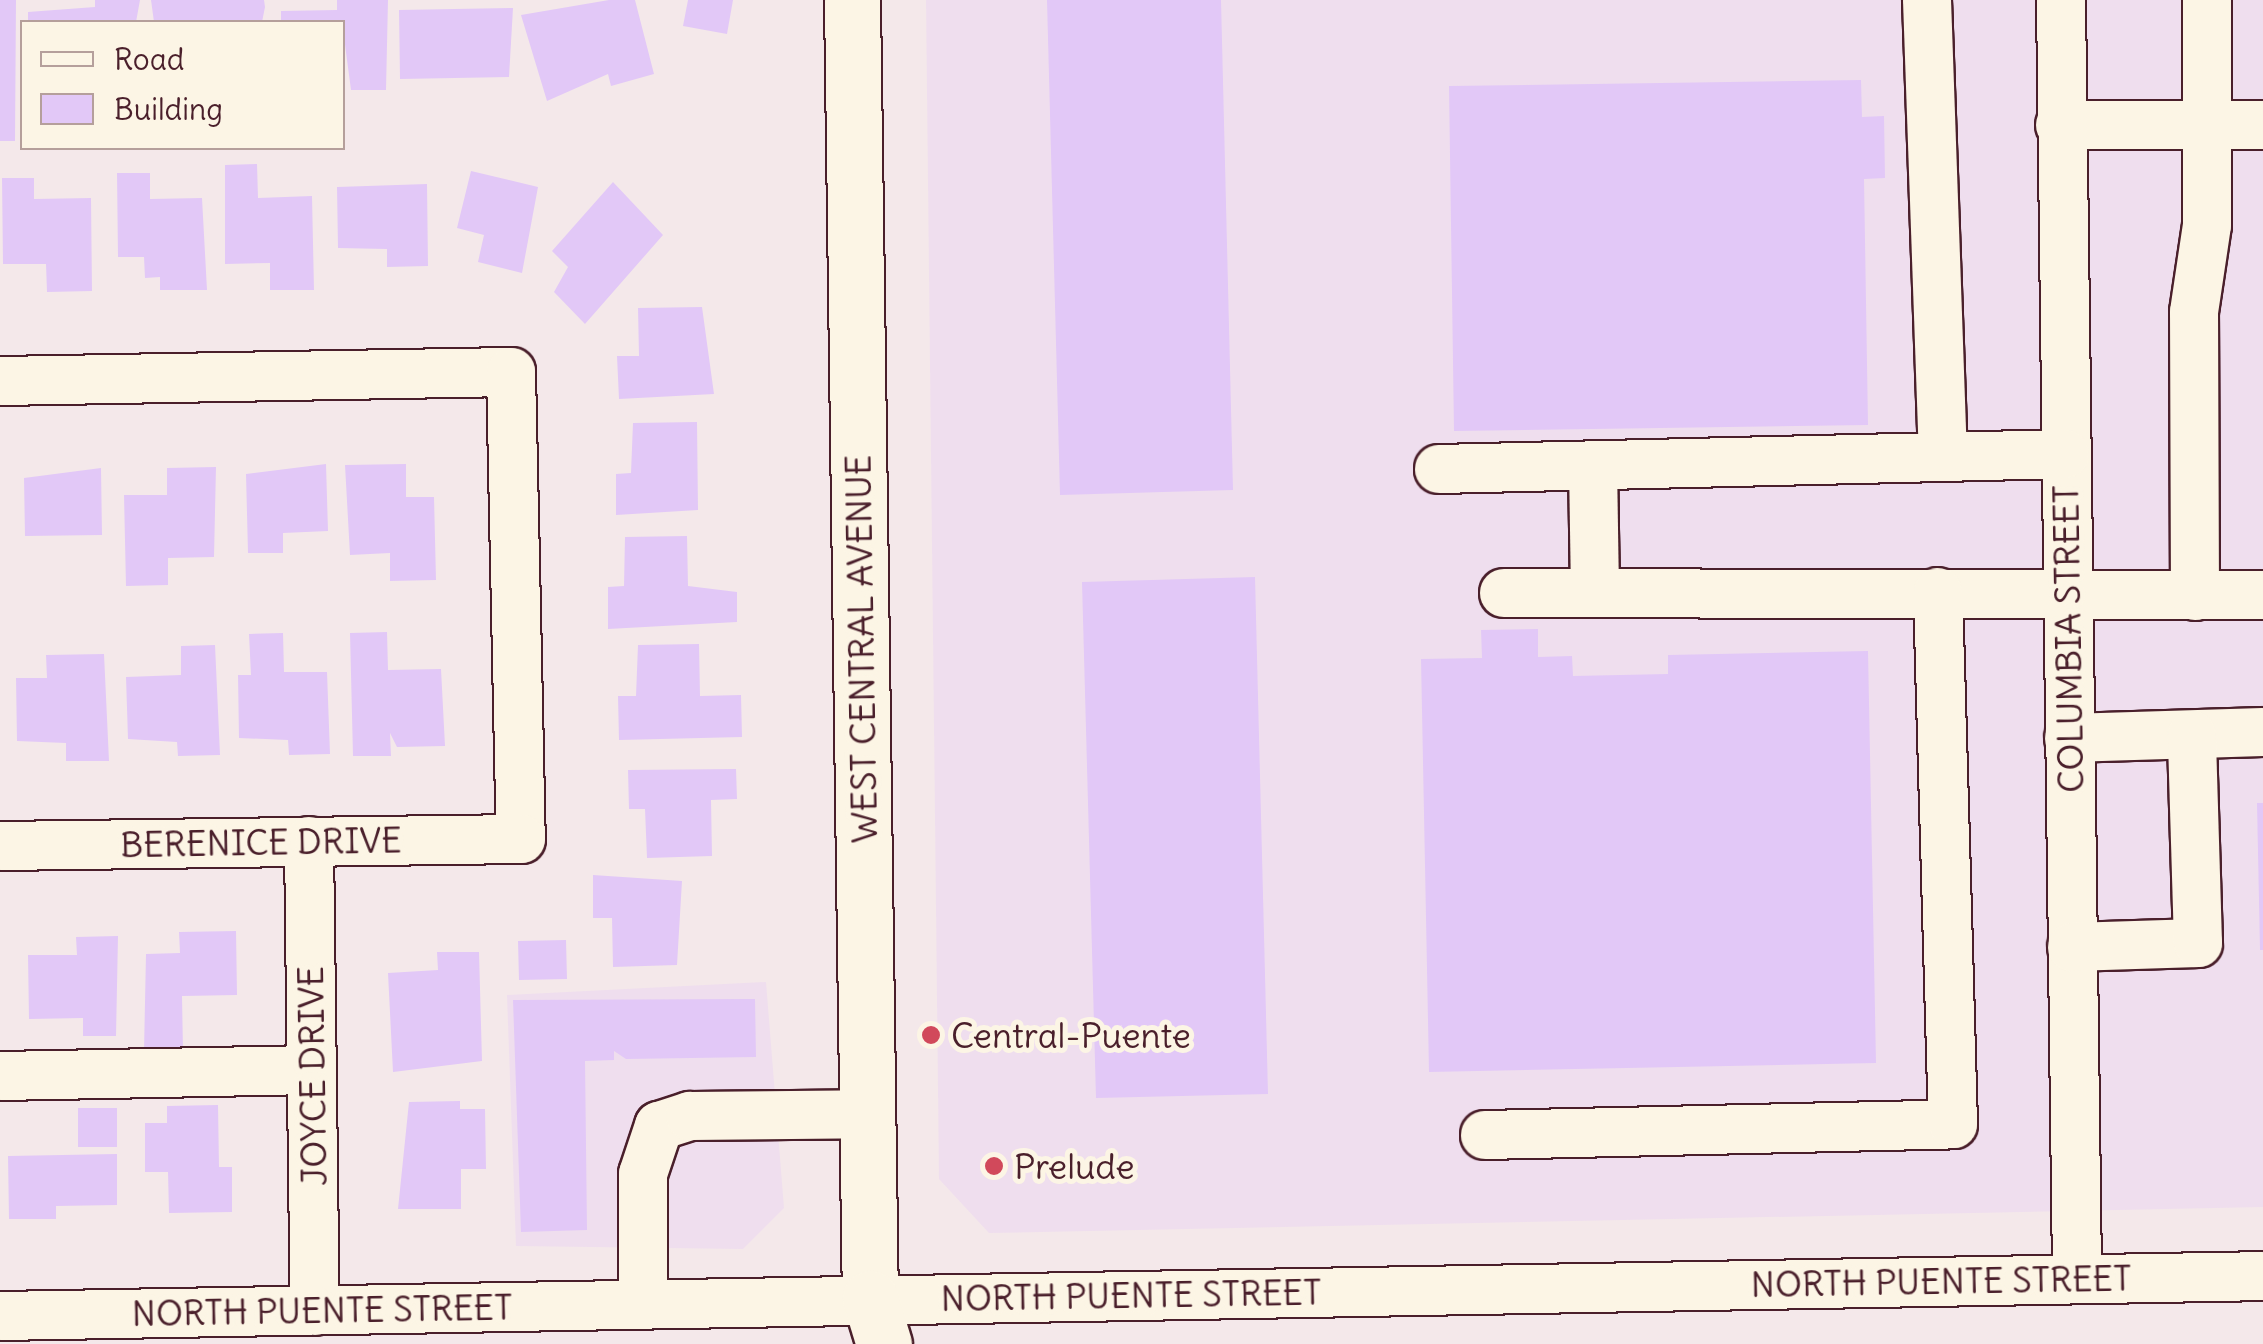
<!DOCTYPE html>
<html>
<head>
<meta charset="utf-8">
<style>
  body { margin:0 }
  #map { position:relative; width:2263px; height:1344px; overflow:hidden; background:#f4e8ea; font-family:Delius,sans-serif }
  div>[style] { position:absolute }
  .built>* { inset:0; background:#efdeee }
  .building>* { inset:0; background:#e2c8f7 }
  .roads { filter:drop-shadow(2px 0 #4a1f2b) drop-shadow(-2px 0 #4a1f2b) drop-shadow(0 2px #4a1f2b) drop-shadow(0 -2px #4a1f2b) }
  .minor>* { height:48px; margin:-24px; padding:0 24px; transform-origin:24px; border-radius:24px; background:#fcf5e5 }
  .major>* { height:55px; margin:-27.5px; padding:0 27.5px; transform-origin:27.5px; border-radius:27.5px; background:#fcf5e5 }
  .dots>* { width:28px; height:28px; translate:-50% -50%; box-sizing:border-box; border:5px solid #fcf5e5; border-radius:50% }
  span { translate:-50% -50%; white-space:nowrap; text-align:center; line-height:1.15; -webkit-text-stroke:10px #fcf5e5; paint-order:stroke }
  .street-label { font-size:35px; color:#4a1f2b }
  .poi-label { font-size:35px; color:#4a1f2b }
  .left { translate:0 -50%; text-align:left }
  .legend { position:absolute; left:20px; top:20px; width:325px; height:130px; box-sizing:border-box; background:#fcf5e5; border:2px solid #b59f9b; margin:0; padding:12px 18px; list-style:none; font-size:30px; color:#4a1f2b }
  .legend li { display:flex; align-items:center; gap:20px; height:50px }
  .legend b { width:50px; border:2px solid #b59f9b }
</style>
</head>
<body>
<div id="map">
  <div class="built">
    <i style="clip-path:polygon(926px 0,2263px 0,2263px 1207px,989px 1233px,939px 1179px)"></i>
    <i style="clip-path:polygon(766px 982px,784px 1208px,743px 1249px,516px 1246px,507px 995px)"></i>
  </div>
  <div class="building">
    <i style="clip-path:polygon(0 0,16px 0,15px 141px,0 141px)"></i>
    <i style="clip-path:polygon(95px 0,140px 0,136px 22px,28px 22px,28px 12px,95px 7px)"></i>
    <i style="clip-path:polygon(151px 0,264px 0,265px 7px,262px 22px,154px 22px)"></i>
    <i style="clip-path:polygon(337px 0,388px 0,386px 90px,351px 90px,342px 22px,281px 22px,281px 11px,337px 10px)"></i>
    <i style="clip-path:polygon(609px 0,635px 0,654px 74px,611px 86px,608px 74px,547px 101px,521px 15px)"></i>
    <i style="clip-path:polygon(688px 0,733px 0,727px 34px,683px 26px)"></i>
    <i style="clip-path:polygon(1047px 0,1221px 0,1233px 490px,1060px 495px)"></i>
    <i style="clip-path:polygon(513px 8px,509px 77px,400px 79px,399px 10px)"></i>
    <i style="clip-path:polygon(1861px 80px,1862px 117px,1884px 116px,1885px 178px,1864px 179px,1868px 425px,1454px 431px,1449px 86px)"></i>
    <i style="clip-path:polygon(257px 164px,258px 198px,312px 196px,314px 290px,270px 290px,270px 263px,225px 264px,225px 165px)"></i>
    <i style="clip-path:polygon(471px 171px,538px 187px,522px 273px,478px 262px,484px 235px,457px 228px)"></i>
    <i style="clip-path:polygon(117px 173px,150px 173px,150px 199px,202px 198px,207px 290px,160px 290px,160px 277px,145px 278px,144px 257px,118px 257px)"></i>
    <i style="clip-path:polygon(2px 178px,34px 178px,34px 199px,91px 198px,92px 291px,47px 292px,46px 264px,3px 264px)"></i>
    <i style="clip-path:polygon(613px 182px,663px 235px,585px 324px,554px 292px,568px 267px,552px 251px)"></i>
    <i style="clip-path:polygon(427px 184px,428px 266px,387px 267px,387px 249px,338px 248px,337px 187px)"></i>
    <i style="clip-path:polygon(702px 307px,714px 394px,619px 399px,617px 356px,639px 356px,638px 308px)"></i>
    <i style="clip-path:polygon(697px 422px,698px 510px,616px 515px,616px 474px,631px 473px,633px 423px)"></i>
    <i style="clip-path:polygon(326px 464px,328px 531px,283px 533px,283px 553px,248px 553px,246px 474px)"></i>
    <i style="clip-path:polygon(406px 464px,406px 497px,434px 497px,436px 580px,390px 581px,390px 553px,350px 555px,345px 465px)"></i>
    <i style="clip-path:polygon(216px 467px,214px 557px,168px 558px,168px 585px,126px 586px,124px 495px,167px 495px,167px 468px)"></i>
    <i style="clip-path:polygon(101px 468px,102px 535px,25px 536px,24px 478px)"></i>
    <i style="clip-path:polygon(687px 536px,688px 586px,737px 592px,737px 622px,608px 629px,608px 587px,624px 586px,625px 537px)"></i>
    <i style="clip-path:polygon(1255px 577px,1268px 1094px,1096px 1098px,1082px 582px)"></i>
    <i style="clip-path:polygon(1538px 629px,1538px 657px,1572px 656px,1573px 676px,1668px 674px,1668px 655px,1868px 651px,1876px 1063px,1429px 1072px,1421px 659px,1482px 658px,1481px 630px)"></i>
    <i style="clip-path:polygon(387px 632px,388px 670px,441px 669px,445px 746px,397px 747px,390px 733px,391px 756px,353px 756px,350px 633px)"></i>
    <i style="clip-path:polygon(283px 633px,284px 672px,327px 672px,330px 754px,289px 755px,288px 740px,239px 738px,238px 675px,251px 675px,249px 634px)"></i>
    <i style="clip-path:polygon(699px 644px,700px 696px,741px 695px,742px 737px,619px 740px,618px 696px,636px 696px,638px 645px)"></i>
    <i style="clip-path:polygon(215px 645px,220px 755px,178px 756px,177px 742px,128px 739px,126px 677px,181px 675px,181px 646px)"></i>
    <i style="clip-path:polygon(104px 654px,109px 761px,66px 761px,66px 743px,17px 741px,16px 678px,47px 678px,46px 655px)"></i>
    <i style="clip-path:polygon(736px 769px,737px 799px,711px 800px,712px 856px,647px 858px,645px 809px,629px 809px,628px 770px)"></i>
    <i style="clip-path:polygon(2257px 803px,2263px 803px,2263px 950px,2260px 950px)"></i>
    <i style="clip-path:polygon(593px 875px,682px 881px,677px 965px,613px 967px,612px 918px,593px 918px)"></i>
    <i style="clip-path:polygon(236px 931px,237px 995px,182px 996px,183px 1051px,144px 1051px,146px 954px,180px 953px,179px 932px)"></i>
    <i style="clip-path:polygon(118px 936px,116px 1036px,83px 1036px,83px 1018px,29px 1019px,28px 955px,77px 955px,76px 937px)"></i>
    <i style="clip-path:polygon(566px 940px,567px 979px,519px 980px,518px 941px)"></i>
    <i style="clip-path:polygon(437px 952px,479px 952px,482px 1061px,393px 1072px,388px 973px,438px 970px)"></i>
    <i style="clip-path:polygon(748px 999px,755px 999px,756px 1057px,626px 1059px,614px 1051px,614px 1060px,585px 1061px,587px 1230px,521px 1232px,513px 1000px)"></i>
    <i style="clip-path:polygon(460px 1101px,460px 1109px,485px 1109px,486px 1169px,461px 1169px,461px 1209px,398px 1209px,409px 1102px)"></i>
    <i style="clip-path:polygon(218px 1105px,219px 1167px,232px 1167px,232px 1212px,169px 1213px,168px 1172px,145px 1172px,145px 1123px,167px 1123px,167px 1106px)"></i>
    <i style="clip-path:polygon(78px 1108px,117px 1108px,117px 1147px,78px 1147px)"></i>
    <i style="clip-path:polygon(117px 1154px,117px 1205px,56px 1206px,56px 1219px,9px 1219px,8px 1156px)"></i>
  </div>
  <div class="roads">
    <div class="minor">
      <i style="left:1927px;top:0;width:457px;rotate:88deg"></i>
      <i style="left:2061px;top:0;width:1279px;rotate:89.28deg"></i>
      <i style="left:2060px;top:125px;width:203px"></i>
      <i style="left:0;top:381px;width:511px;rotate:-1.01deg"></i>
      <i style="left:511px;top:372px;width:467px;rotate:88.8deg"></i>
      <i style="left:521px;top:839px;width:521px;rotate:179.23deg"></i>
      <i style="left:1593px;top:465px;width:128px;rotate:89.1deg"></i>
      <i style="left:1439px;top:469px;width:626px;rotate:-1.37deg"></i>
      <i style="left:1504px;top:593px;width:759px;rotate:0.15deg"></i>
      <i style="left:2195px;top:596px;width:284px;rotate:-90.2deg"></i>
      <i style="left:2194px;top:312px;width:88px;rotate:-81.5deg"></i>
      <i style="left:2207px;top:225px;width:225px;rotate:-90deg"></i>
      <i style="left:2069px;top:738px;width:194px;rotate:-1.8deg"></i>
      <i style="left:309px;top:841px;width:470px;rotate:89.3deg"></i>
      <i style="left:2072px;top:947px;width:126px;rotate:-1.8deg"></i>
      <i style="left:2198px;top:943px;width:208px;rotate:-91.7deg"></i>
      <i style="left:0;top:1076px;width:312px;rotate:-1.1deg"></i>
      <i style="left:1485px;top:1135px;width:468px;rotate:-1.3deg"></i>
      <i style="left:1953px;top:1124px;width:532px;rotate:-91.62deg"></i>
      <i style="left:643px;top:1303px;width:129px;rotate:-90deg"></i>
      <i style="left:643px;top:1174px;width:51px;rotate:-71.6deg"></i>
      <i style="left:659px;top:1126px;width:33px;rotate:-18deg"></i>
      <i style="left:690px;top:1116px;width:177px;rotate:-0.6deg"></i>
      <i style="left:0;top:1316px;width:2263px;rotate:-1.01deg"></i>
    </div>
    <div class="major">
      <i style="left:852px;top:0;width:1298px;rotate:89.21deg"></i>
      <i style="left:870px;top:1298px;width:48px;rotate:73.1deg"></i>
    </div>
  </div>
  <div class="dots">
    <i style="left:931px;top:1035px;background:#d1495b"></i>
    <i style="left:994px;top:1166px;background:#d1495b"></i>
  </div>
  <div class="street-label">
    <span style="left:2068px;top:639px;rotate:-91deg">COLUMBIA STREET</span>
    <span style="left:861px;top:649px;rotate:-91deg">WEST CENTRAL AVENUE</span>
    <span style="left:261px;top:842px;rotate:-1deg">BERENICE DRIVE</span>
    <span style="left:312px;top:1076px;rotate:-91deg">JOYCE DRIVE</span>
    <span style="left:1941px;top:1281px;rotate:-1deg">NORTH PUENTE STREET</span>
    <span style="left:1131px;top:1295px;rotate:-1deg">NORTH PUENTE STREET</span>
    <span style="left:322px;top:1310px;rotate:-1deg">NORTH PUENTE STREET</span>
  </div>
  <div class="poi-label">
    <span class="left" style="left:951px;top:1035px">Central-Puente</span>
    <span class="left" style="left:1014px;top:1166px">Prelude</span>
  </div>
  <ul class="legend">
  <li><b style="height:12px;background:#fcf5e5"></b>Road</li>
  <li><b style="height:28px;background:#e2c8f7"></b>Building</li>
  </ul>
</div>
</body>
</html>
